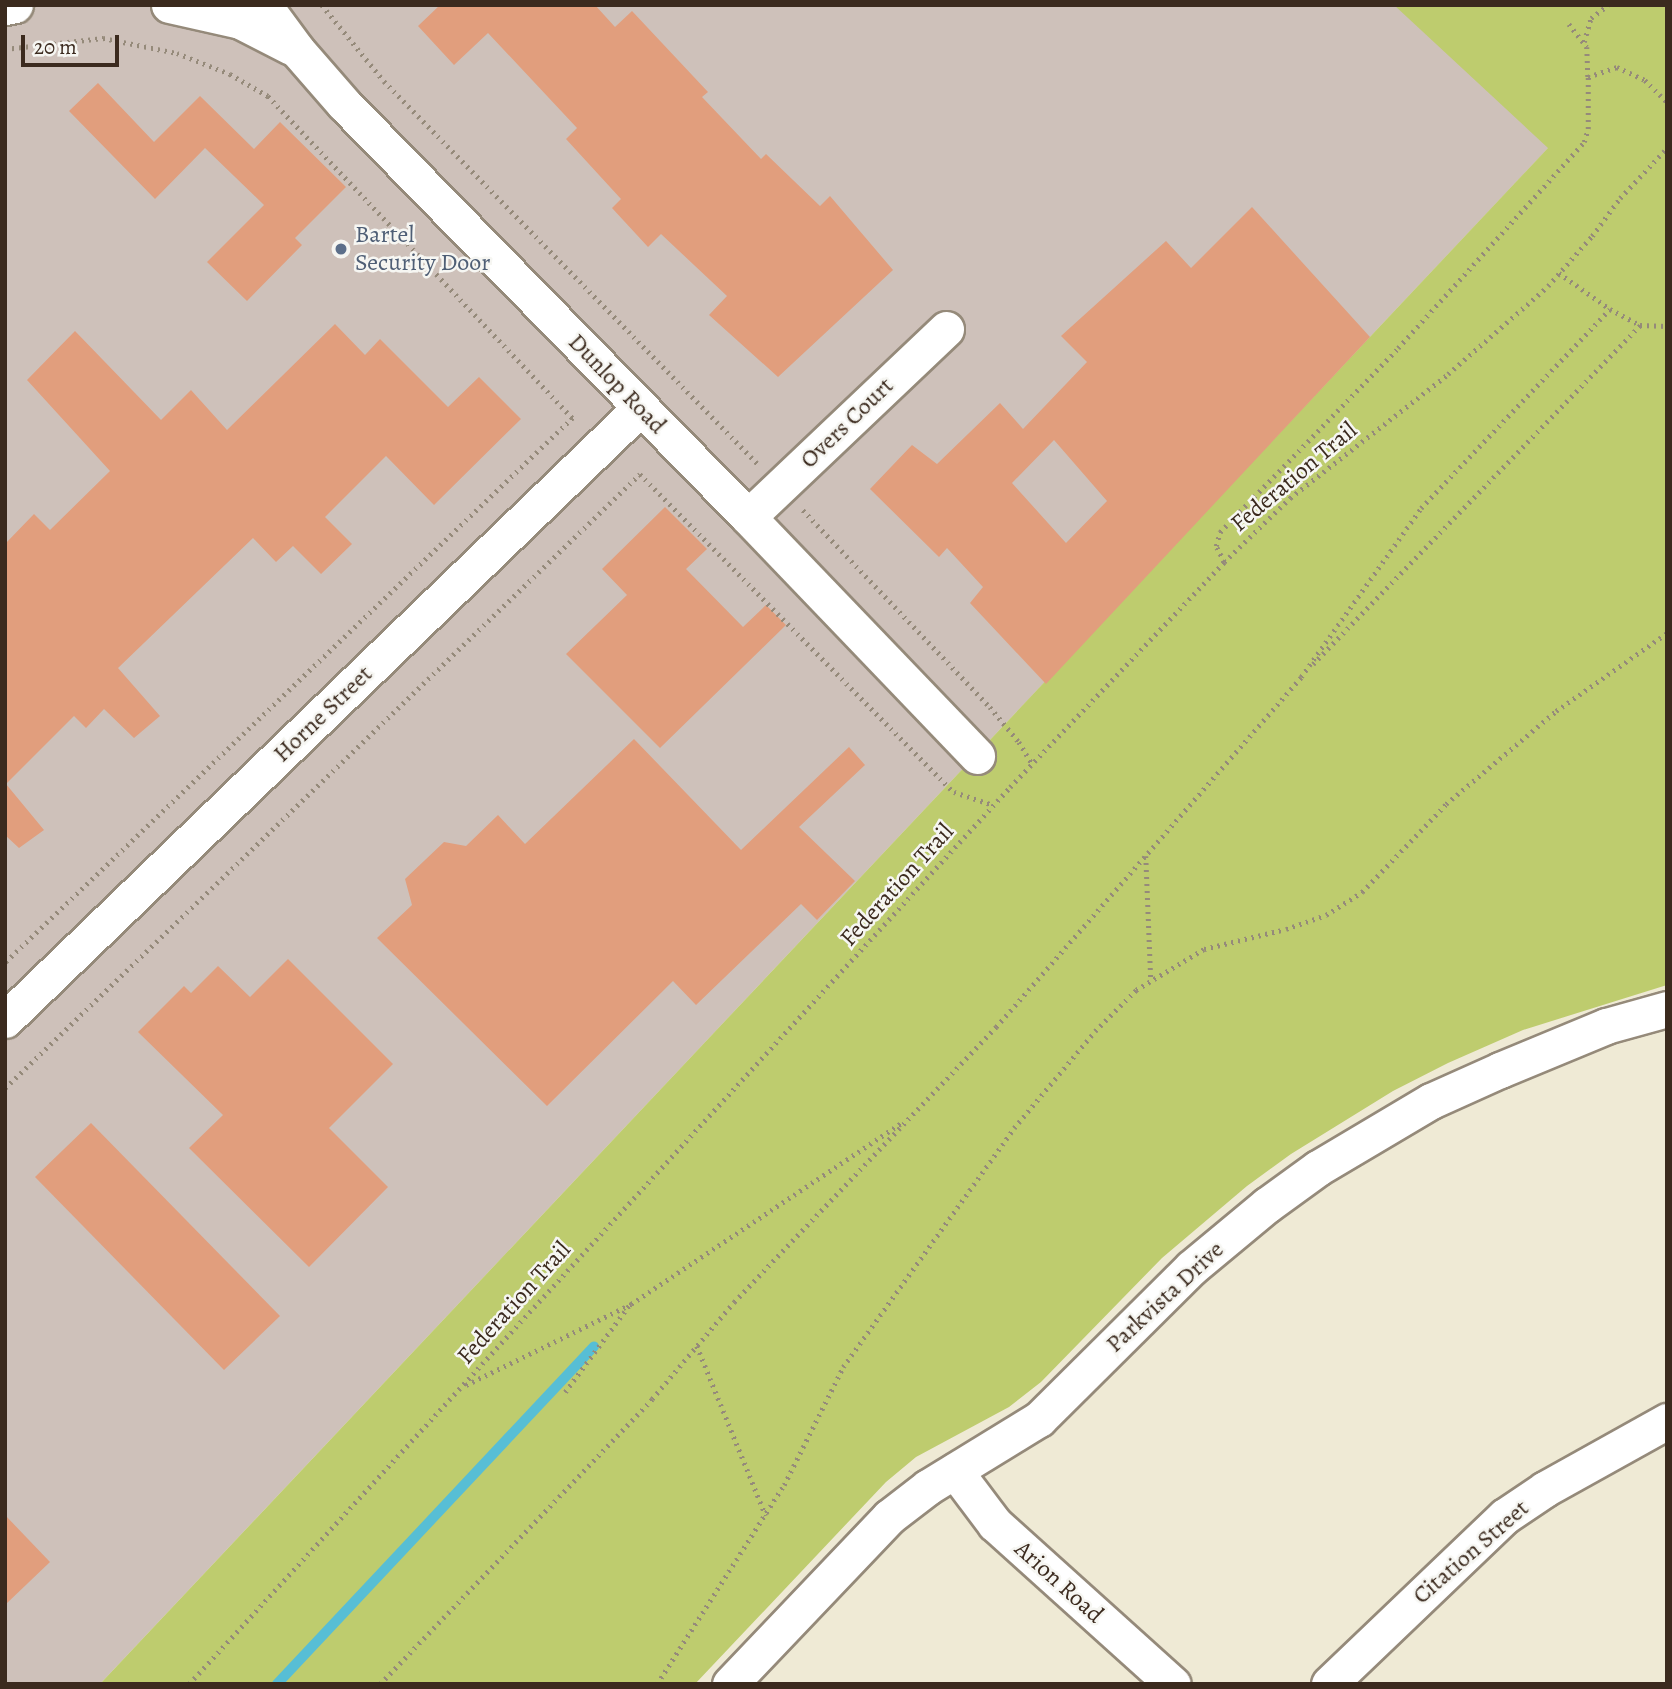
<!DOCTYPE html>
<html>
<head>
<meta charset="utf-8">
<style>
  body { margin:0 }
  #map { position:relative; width:1672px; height:1689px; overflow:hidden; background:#efead5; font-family:Alegreya,serif }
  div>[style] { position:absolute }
  .industrial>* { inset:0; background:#cec1ba }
  .green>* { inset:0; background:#becc6e }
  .stream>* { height:10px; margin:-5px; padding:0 5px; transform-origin:5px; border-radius:5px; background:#57bed5 }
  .building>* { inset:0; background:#e19e7d }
  .path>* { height:4.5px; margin-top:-2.25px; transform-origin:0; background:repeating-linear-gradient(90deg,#958a7a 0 2px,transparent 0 7px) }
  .roads { filter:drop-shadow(2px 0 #958a7a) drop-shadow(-2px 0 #958a7a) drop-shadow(0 2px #958a7a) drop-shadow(0 -2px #958a7a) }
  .minor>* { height:35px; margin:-17.5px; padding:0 17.5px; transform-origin:17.5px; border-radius:17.5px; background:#fff }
  .dots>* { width:19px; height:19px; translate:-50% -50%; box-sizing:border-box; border:4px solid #f6f6f2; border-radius:50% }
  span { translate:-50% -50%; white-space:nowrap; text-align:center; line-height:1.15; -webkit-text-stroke:5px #f6f6f2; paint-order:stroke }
  .service-label { font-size:24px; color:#4e5e75 }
  .left { translate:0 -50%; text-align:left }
  .street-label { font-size:24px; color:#3b2a1e }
  .frame { position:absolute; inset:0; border:7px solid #3b2a1e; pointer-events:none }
  .scale { position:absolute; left:21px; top:35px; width:98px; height:32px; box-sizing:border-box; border:4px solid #3b2a1e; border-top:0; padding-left:9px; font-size:21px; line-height:24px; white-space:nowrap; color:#3b2a1e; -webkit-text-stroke:5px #f6f6f2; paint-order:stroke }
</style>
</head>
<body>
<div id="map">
  <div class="industrial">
    <i style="clip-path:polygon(5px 5px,1667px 5px,1667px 22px,100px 1684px,5px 1684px)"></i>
  </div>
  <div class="green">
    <i style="clip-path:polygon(1394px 5px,1667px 5px,1667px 985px,1523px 1030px,1448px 1063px,1393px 1091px,1291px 1154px,1247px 1186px,1162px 1258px,1041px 1382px,1009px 1407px,916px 1457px,886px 1482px,695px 1684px,100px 1684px,1548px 148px)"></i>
  </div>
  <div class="stream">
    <i style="left:277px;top:1684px;width:463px;rotate:-46.8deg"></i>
  </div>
  <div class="building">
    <i style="clip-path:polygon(440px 5px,595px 5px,615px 27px,632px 11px,708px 92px,702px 97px,761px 159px,766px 154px,820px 206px,830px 196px,893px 270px,778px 377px,709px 315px,727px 296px,661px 234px,648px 247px,612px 208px,621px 199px,566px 139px,577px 128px,488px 33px,454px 65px,418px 26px)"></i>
    <i style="clip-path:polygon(98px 83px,154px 142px,200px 96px,254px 149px,280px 122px,346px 187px,295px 238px,302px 245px,247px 301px,207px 262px,264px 205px,205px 148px,155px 199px,69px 111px)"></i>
    <i style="clip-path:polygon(evenodd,1252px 207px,1370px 337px,1046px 684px,970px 603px,983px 587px,947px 548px,939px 557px,870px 489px,912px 445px,937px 464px,1000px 403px,1023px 429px,1087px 362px,1061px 336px,1166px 241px,1191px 268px,1252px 207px,1054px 440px,1107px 501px,1066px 543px,1012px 483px,1054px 440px)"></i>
    <i style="clip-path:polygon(335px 324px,365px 355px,380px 339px,448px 407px,479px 377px,521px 419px,434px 505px,386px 456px,325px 517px,352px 544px,321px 574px,293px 546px,276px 562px,253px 538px,118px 668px,160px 716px,134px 738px,104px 709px,86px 728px,74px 716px,6px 784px,44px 830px,19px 848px,5px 835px,5px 544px,34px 514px,50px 530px,110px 471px,27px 380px,75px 331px,161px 420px,191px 390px,227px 430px)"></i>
    <i style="clip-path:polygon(665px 507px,707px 549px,686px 569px,743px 627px,766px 605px,786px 625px,660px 748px,566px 654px,627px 595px,602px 569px)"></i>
    <i style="clip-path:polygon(634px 739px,741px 850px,849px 747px,865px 765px,799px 827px,855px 881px,817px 920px,801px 904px,696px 1005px,673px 981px,547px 1106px,377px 938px,412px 905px,405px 879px,444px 842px,466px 846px,498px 815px,525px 844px)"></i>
    <i style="clip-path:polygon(288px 959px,393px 1064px,329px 1128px,388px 1187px,309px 1267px,189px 1148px,223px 1115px,138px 1032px,184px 986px,191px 993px,218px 966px,250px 997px)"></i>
    <i style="clip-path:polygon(91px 1123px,280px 1316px,224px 1370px,35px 1177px)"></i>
    <i style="clip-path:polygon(5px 1515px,50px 1562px,5px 1605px)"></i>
  </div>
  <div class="path">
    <i style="left:322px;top:5px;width:98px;rotate:50.8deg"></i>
    <i style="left:384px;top:81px;width:535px;rotate:45.68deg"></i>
    <i style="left:1569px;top:24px;width:29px;rotate:52deg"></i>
    <i style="left:1587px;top:47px;width:30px;rotate:88deg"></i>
    <i style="left:1584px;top:42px;width:25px;rotate:-74deg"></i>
    <i style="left:1591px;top:18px;width:21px;rotate:-37deg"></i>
    <i style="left:5px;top:49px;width:99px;rotate:-6.4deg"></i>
    <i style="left:103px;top:38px;width:76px;rotate:11.5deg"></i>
    <i style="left:177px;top:53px;width:57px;rotate:21.6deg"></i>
    <i style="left:230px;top:74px;width:44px;rotate:30.1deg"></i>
    <i style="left:268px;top:96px;width:444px;rotate:46.6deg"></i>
    <i style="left:573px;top:418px;width:787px;rotate:136.18deg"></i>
    <i style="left:1559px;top:273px;width:62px;rotate:35.2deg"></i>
    <i style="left:1610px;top:309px;width:34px;rotate:28deg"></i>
    <i style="left:1640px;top:325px;width:27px;rotate:2deg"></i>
    <i style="left:803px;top:510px;width:272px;rotate:46.5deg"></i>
    <i style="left:990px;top:707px;width:45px;rotate:50.4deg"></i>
    <i style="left:1019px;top:742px;width:26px;rotate:59deg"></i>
    <i style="left:1224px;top:562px;width:18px;rotate:-117deg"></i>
    <i style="left:1216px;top:546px;width:15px;rotate:-74deg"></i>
    <i style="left:1220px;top:532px;width:256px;rotate:-45.9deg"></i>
    <i style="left:1398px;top:348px;width:278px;rotate:-47.9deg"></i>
    <i style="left:1584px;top:142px;width:14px;rotate:-73deg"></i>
    <i style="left:1588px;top:129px;width:52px;rotate:-90deg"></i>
    <i style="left:1588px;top:77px;width:31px;rotate:-19deg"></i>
    <i style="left:1617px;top:67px;width:31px;rotate:25deg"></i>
    <i style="left:1645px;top:80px;width:31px;rotate:45deg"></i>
    <i style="left:1313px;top:664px;width:471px;rotate:-46deg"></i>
    <i style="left:1146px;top:856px;width:124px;rotate:87.7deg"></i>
    <i style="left:5px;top:1088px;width:883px;rotate:-44.04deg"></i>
    <i style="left:640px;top:474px;width:447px;rotate:45.4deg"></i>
    <i style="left:954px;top:792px;width:41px;rotate:18.4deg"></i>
    <i style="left:697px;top:1346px;width:183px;rotate:67.9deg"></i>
    <i style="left:466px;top:1385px;width:184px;rotate:-26.1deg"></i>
    <i style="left:631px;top:1304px;width:325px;rotate:-33.8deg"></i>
    <i style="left:565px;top:1392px;width:109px;rotate:-53.5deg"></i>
    <i style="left:189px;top:1684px;width:1216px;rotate:-47.53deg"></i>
    <i style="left:1010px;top:787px;width:311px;rotate:-46.4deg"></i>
    <i style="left:1224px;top:562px;width:92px;rotate:-44.1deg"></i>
    <i style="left:1290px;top:498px;width:201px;rotate:-38.1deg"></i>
    <i style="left:1448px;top:374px;width:133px;rotate:-41.3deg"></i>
    <i style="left:1548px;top:286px;width:67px;rotate:-48.7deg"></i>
    <i style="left:1592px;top:236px;width:47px;rotate:-53.6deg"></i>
    <i style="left:1620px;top:198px;width:69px;rotate:-46.8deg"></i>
    <i style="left:380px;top:1684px;width:394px;rotate:-46.3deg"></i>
    <i style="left:652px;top:1399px;width:127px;rotate:-49.8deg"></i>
    <i style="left:734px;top:1302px;width:380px;rotate:-46.4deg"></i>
    <i style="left:996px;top:1027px;width:464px;rotate:-48.9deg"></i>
    <i style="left:1301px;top:677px;width:207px;rotate:-54.6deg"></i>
    <i style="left:1421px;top:508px;width:274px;rotate:-46.5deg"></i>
    <i style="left:657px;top:1684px;width:236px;rotate:-57.5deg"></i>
    <i style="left:784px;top:1485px;width:132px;rotate:-63.4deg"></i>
    <i style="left:843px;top:1367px;width:294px;rotate:-54.4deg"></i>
    <i style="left:1014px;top:1128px;width:126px;rotate:-50.1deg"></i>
    <i style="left:1095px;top:1031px;width:58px;rotate:-45deg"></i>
    <i style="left:1136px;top:990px;width:79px;rotate:-31.1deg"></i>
    <i style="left:1204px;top:949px;width:84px;rotate:-13.7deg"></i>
    <i style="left:1286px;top:929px;width:42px;rotate:-19.3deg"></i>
    <i style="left:1326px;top:915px;width:43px;rotate:-32.6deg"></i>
    <i style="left:1362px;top:892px;width:122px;rotate:-46.3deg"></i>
    <i style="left:1446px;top:804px;width:144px;rotate:-40.2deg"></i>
    <i style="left:1556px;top:711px;width:136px;rotate:-35.1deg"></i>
  </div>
  <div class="roads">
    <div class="minor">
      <i style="left:169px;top:5px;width:73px;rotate:12.7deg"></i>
      <i style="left:240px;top:21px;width:57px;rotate:27deg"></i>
      <i style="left:264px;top:5px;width:56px;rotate:53.7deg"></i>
      <i style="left:297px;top:50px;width:72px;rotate:49deg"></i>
      <i style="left:344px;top:104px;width:578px;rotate:45.63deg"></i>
      <i style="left:748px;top:517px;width:331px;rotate:46.2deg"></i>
      <i style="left:5px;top:7px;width:10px;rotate:-11deg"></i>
      <i style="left:748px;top:517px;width:273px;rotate:-43.5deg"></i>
      <i style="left:5px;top:1020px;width:882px;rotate:-43.94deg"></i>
      <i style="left:955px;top:1471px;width:66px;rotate:53deg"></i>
      <i style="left:995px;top:1524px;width:239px;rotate:42deg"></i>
      <i style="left:730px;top:1684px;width:231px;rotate:-46.4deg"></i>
      <i style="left:889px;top:1517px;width:49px;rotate:-37.6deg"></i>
      <i style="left:928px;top:1487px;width:130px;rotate:-31.5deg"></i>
      <i style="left:1039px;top:1419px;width:214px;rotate:-44.8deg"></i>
      <i style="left:1191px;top:1268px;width:99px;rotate:-39.7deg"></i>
      <i style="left:1267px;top:1205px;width:63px;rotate:-36deg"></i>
      <i style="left:1318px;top:1168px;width:131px;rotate:-30.7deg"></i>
      <i style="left:1431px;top:1101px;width:76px;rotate:-24.2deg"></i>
      <i style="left:1500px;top:1070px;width:115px;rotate:-22.5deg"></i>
      <i style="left:1606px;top:1026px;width:63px;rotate:-15.6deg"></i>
      <i style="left:1329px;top:1684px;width:243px;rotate:-43.7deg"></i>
      <i style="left:1505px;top:1516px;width:48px;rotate:-34deg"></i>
      <i style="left:1545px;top:1489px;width:140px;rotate:-29.1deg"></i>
    </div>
  </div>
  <div class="dots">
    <i style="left:341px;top:249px;background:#5c6f8a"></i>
  </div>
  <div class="service-label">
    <span class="left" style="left:355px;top:249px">Bartel<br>Security Door</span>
  </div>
  <div class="street-label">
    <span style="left:617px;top:384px;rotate:46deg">Dunlop Road</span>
    <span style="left:847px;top:423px;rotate:-44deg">Overs Court</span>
    <span style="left:1294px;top:477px;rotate:-40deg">Federation Trail</span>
    <span style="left:323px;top:714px;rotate:-44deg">Horne Street</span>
    <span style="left:897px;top:885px;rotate:-48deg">Federation Trail</span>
    <span style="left:1165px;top:1297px;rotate:-43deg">Parkvista Drive</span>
    <span style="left:514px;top:1303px;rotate:-48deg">Federation Trail</span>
    <span style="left:1471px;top:1552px;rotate:-41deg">Citation Street</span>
    <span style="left:1059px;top:1582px;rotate:42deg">Arion Road</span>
  </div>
  <div class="frame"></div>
  <div class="scale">20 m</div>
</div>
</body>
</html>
